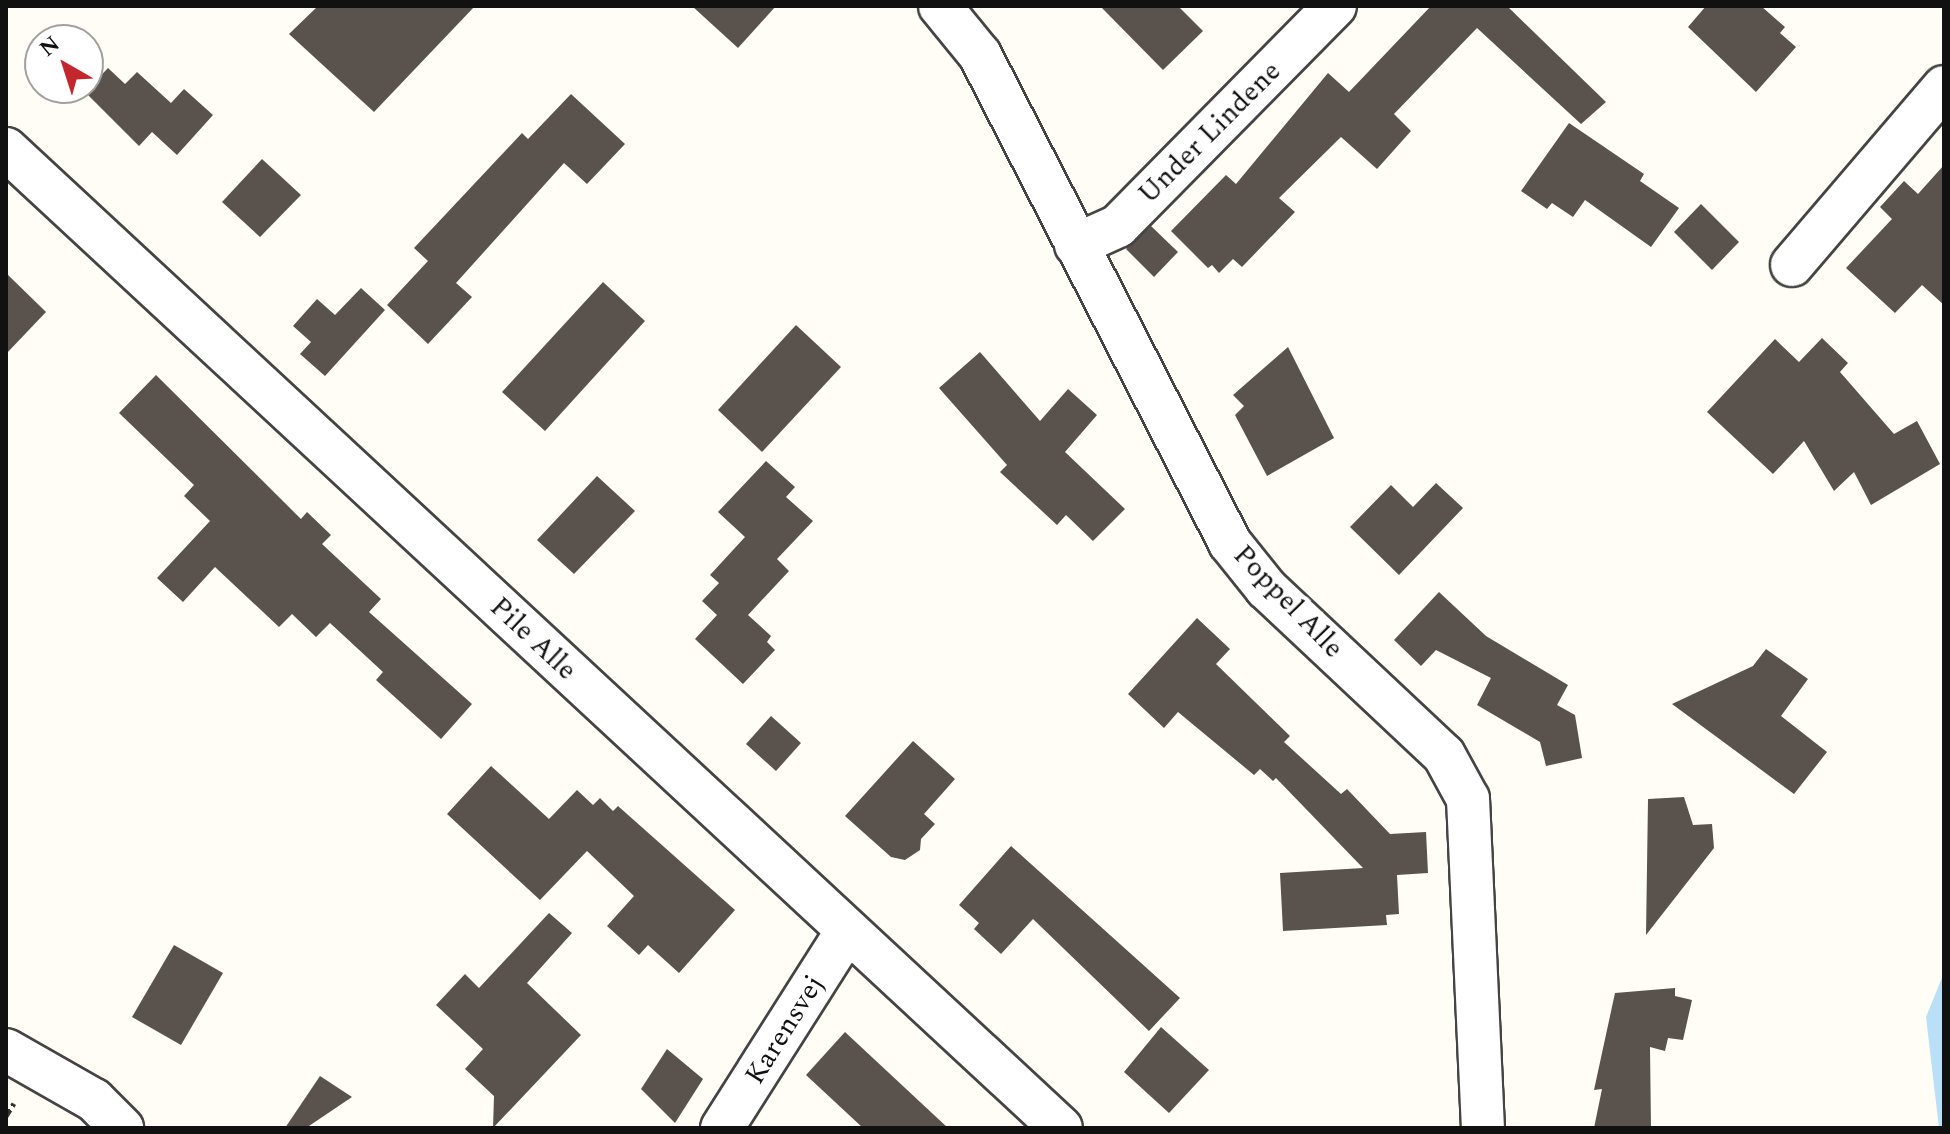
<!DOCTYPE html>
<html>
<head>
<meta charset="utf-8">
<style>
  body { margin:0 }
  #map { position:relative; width:1950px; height:1134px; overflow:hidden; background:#fffdf5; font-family:Spectral,serif }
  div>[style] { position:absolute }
  .water>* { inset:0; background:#b9e0f7 }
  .building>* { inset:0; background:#5a524d }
  .path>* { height:5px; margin-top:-2.5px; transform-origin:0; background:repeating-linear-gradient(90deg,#333 0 8px,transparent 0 12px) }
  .roads { filter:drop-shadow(2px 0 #444) drop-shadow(-2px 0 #444) drop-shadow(0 2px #444) drop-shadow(0 -2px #444) }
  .minor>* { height:42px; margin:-21px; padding:0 21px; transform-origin:21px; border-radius:21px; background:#fff }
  span { translate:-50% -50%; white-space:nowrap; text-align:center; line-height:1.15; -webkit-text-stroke:8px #fff; paint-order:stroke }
  .street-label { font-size:28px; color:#111 }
  .frame { position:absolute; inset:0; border:8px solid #111; pointer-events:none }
  .north { position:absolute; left:24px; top:24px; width:80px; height:80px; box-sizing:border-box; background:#fff; border:2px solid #a0a0a0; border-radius:50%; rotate:321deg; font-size:22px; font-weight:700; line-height:32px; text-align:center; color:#111 }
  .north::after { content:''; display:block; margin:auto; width:28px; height:36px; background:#c4262e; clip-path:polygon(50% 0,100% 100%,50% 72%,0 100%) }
</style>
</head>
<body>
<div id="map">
  <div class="water">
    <i style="clip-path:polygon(1944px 973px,1944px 1128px,1939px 1128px,1926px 1017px)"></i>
  </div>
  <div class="building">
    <i style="clip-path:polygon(318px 6px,475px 6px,374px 112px,289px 34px)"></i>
    <i style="clip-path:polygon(692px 6px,776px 6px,738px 48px)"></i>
    <i style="clip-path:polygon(1100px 6px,1178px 6px,1203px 31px,1163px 70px)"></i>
    <i style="clip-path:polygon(1431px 6px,1507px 6px,1606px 102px,1581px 124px,1477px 28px,1394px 114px,1411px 131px,1377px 169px,1341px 137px,1279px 198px,1295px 212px,1242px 267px,1233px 259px,1219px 273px,1212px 265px,1208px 268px,1171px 231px,1226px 175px,1236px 184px,1328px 73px,1349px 92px)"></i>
    <i style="clip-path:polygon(1706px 6px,1761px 6px,1785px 27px,1780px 33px,1796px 47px,1756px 92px,1688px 27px)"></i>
    <i style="clip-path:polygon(108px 68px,125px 84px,137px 72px,171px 103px,184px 89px,213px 115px,177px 155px,152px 132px,139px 146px,85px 92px)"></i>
    <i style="clip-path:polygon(571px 94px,625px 144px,587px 184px,564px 163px,456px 283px,472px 297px,428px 344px,387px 305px,428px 261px,414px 248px,522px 133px,528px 139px)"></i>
    <i style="clip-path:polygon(1569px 123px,1644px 174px,1640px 181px,1679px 208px,1651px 247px,1585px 200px,1573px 217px,1552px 203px,1547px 209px,1521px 191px)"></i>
    <i style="clip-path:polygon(262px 159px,301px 195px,260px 237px,222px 202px)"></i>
    <i style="clip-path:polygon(1944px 165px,1944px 305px,1922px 285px,1895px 313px,1846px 268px,1892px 219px,1880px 207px,1904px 181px,1918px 194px)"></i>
    <i style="clip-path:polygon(1701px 204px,1739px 242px,1712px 270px,1674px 232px)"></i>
    <i style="clip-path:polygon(1151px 226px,1178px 252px,1154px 277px,1126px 249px)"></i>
    <i style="clip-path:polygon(6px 273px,46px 312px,6px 354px)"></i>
    <i style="clip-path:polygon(603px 282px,645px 321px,545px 431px,502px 392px)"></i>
    <i style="clip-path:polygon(361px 288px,385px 310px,325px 376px,300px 354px,311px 342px,293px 326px,317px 299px,335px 315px)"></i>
    <i style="clip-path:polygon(796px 325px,841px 367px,762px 452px,718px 410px)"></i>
    <i style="clip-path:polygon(1822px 338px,1848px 363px,1840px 372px,1894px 434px,1917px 421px,1940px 464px,1871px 505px,1854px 472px,1834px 491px,1804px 441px,1773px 474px,1707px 412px,1775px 339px,1799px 362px)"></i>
    <i style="clip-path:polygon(1288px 347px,1334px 438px,1267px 476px,1235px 415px,1244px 406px,1233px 395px)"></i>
    <i style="clip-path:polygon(980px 352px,1040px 421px,1068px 389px,1097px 415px,1065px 452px,1125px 509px,1093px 541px,1066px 515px,1057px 525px,1000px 472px,1007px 465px,939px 388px)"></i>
    <i style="clip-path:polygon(156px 375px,301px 519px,307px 512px,331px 535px,322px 544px,381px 599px,369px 612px,472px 704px,441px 739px,376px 680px,383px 672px,330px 623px,316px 637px,292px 614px,279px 627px,215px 567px,183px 602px,157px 578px,210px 521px,184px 496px,194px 485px,119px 413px)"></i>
    <i style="clip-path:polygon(766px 461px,795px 487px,786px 497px,813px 521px,777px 559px,789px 571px,748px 615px,771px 636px,767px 642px,775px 650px,743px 684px,695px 639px,717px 615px,702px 601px,719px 583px,710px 575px,745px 537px,718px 512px)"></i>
    <i style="clip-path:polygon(597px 476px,635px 511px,574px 574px,537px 540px)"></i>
    <i style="clip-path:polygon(1436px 483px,1463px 508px,1399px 575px,1350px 527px,1391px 485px,1413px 507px)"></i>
    <i style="clip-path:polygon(1439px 592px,1486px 636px,1568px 685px,1557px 705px,1575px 715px,1582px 758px,1546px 766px,1540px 742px,1477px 705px,1491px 678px,1436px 650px,1421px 666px,1394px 640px)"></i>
    <i style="clip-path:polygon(1197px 618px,1230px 649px,1216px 664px,1290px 736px,1284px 742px,1341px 794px,1347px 789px,1390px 834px,1426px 832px,1428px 873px,1397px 875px,1399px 914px,1386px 915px,1387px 925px,1283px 931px,1280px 873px,1363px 868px,1276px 778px,1273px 781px,1260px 769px,1254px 775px,1178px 712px,1164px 728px,1128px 694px)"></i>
    <i style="clip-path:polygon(1766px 649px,1808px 679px,1781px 716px,1827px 752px,1794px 794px,1672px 704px,1753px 666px)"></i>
    <i style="clip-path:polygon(771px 716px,801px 743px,776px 771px,746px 744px)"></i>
    <i style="clip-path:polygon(913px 741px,955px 779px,924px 814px,935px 824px,921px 839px,920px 850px,905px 860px,891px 857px,845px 816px)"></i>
    <i style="clip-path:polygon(491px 766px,549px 819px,577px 790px,593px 805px,600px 798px,613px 811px,618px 806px,735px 910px,679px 973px,648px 945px,639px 955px,607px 926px,634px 896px,587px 851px,540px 900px,447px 814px)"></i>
    <i style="clip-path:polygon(1684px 797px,1693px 825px,1712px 824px,1714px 848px,1646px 935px,1648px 799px)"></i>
    <i style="clip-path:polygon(1011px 846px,1180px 998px,1149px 1031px,1033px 919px,1001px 954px,974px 929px,979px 923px,959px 905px)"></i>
    <i style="clip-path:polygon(549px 913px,572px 933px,527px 983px,581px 1035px,493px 1128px,494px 1096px,465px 1069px,483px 1049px,436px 1005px,465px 974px,479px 988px)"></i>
    <i style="clip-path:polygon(174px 945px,223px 973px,181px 1045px,132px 1017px)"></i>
    <i style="clip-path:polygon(1675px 988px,1675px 996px,1692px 1000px,1683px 1040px,1668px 1038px,1665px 1051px,1650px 1047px,1651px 1128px,1594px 1128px,1602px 1089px,1594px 1090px,1615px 993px)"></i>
    <i style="clip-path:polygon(1161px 1027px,1209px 1070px,1169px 1113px,1124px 1072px)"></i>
    <i style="clip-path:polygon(845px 1032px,948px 1128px,863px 1128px,806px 1075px)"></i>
    <i style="clip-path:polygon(667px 1049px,703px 1079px,675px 1123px,641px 1089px)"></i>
    <i style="clip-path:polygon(320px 1076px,352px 1097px,306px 1128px,285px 1128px)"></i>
  </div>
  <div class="path">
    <i style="left:6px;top:1116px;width:15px;rotate:-58deg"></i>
  </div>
  <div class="roads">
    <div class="minor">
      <i style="left:940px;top:6px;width:63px;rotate:50.8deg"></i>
      <i style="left:980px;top:55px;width:548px;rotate:62.87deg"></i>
      <i style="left:1230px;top:543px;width:58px;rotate:51.3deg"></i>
      <i style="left:1266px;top:588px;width:244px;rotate:43.2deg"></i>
      <i style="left:1444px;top:755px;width:50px;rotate:61.4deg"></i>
      <i style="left:1468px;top:799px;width:329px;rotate:87.4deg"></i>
      <i style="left:6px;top:149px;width:1439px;rotate:42.86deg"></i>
      <i style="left:1076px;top:245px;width:46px;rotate:-24.3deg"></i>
      <i style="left:1118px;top:226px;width:309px;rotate:-45.4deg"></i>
      <i style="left:1792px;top:265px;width:234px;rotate:-49.5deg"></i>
      <i style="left:6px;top:1050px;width:101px;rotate:29.6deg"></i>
      <i style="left:94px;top:1100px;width:40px;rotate:45deg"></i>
      <i style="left:722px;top:1128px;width:233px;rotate:-57.6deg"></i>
    </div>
  </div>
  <div class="street-label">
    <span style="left:1210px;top:133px;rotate:-45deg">Under Lindene</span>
    <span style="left:1288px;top:602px;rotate:46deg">Poppel Alle</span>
    <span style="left:533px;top:639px;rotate:43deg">Pile Alle</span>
    <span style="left:785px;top:1030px;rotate:-58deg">Karensvej</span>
  </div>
  <div class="frame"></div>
  <div class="north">N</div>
</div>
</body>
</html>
